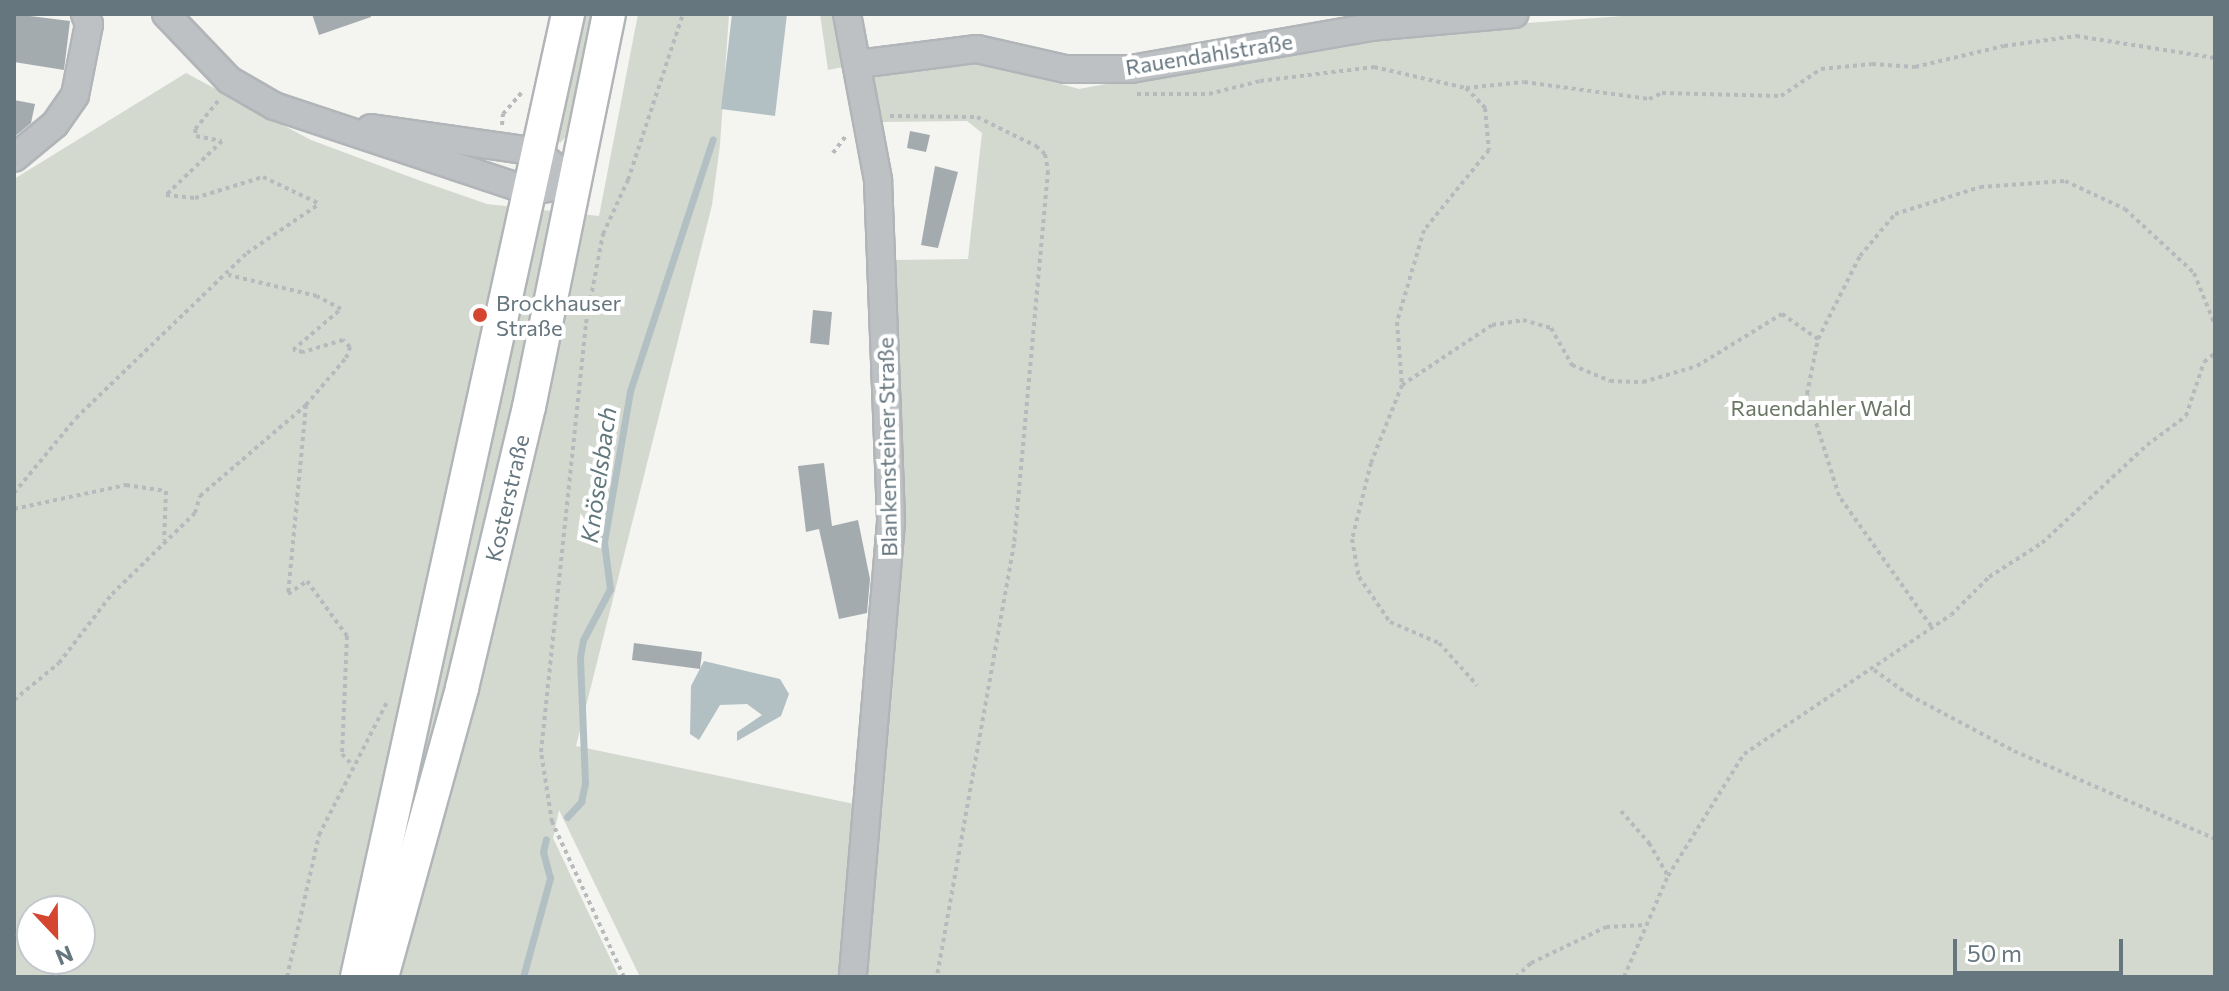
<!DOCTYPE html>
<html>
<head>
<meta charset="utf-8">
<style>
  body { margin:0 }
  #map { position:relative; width:2229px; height:991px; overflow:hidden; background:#f4f4f1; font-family:Commissioner,sans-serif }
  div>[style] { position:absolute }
  .green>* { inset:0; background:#d4d9d0 }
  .water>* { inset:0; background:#b3c0c3 }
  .stream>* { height:7px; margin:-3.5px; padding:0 3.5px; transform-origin:3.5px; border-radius:3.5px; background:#b3c0c3 }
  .building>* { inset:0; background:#a4abaf }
  .path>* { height:4px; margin-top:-2px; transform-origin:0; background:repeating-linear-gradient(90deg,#b7babc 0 4px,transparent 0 8px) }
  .roads { filter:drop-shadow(2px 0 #b1b5b8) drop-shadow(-2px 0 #b1b5b8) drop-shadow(0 2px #b1b5b8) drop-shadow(0 -2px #b1b5b8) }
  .minor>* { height:26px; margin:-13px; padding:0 13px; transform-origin:13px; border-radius:13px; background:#bdc1c4 }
  .major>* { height:32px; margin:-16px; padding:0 16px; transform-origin:16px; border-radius:16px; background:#fff }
  .dots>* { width:22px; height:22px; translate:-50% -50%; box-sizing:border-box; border:4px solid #fff; border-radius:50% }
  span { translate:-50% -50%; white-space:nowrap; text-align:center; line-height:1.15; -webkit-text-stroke:8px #fff; paint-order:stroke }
  .street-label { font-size:22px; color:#66767f }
  .poi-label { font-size:22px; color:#66767f }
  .left { translate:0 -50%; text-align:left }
  .park-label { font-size:22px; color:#6a7764 }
  .water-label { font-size:24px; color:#61787d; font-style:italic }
  .frame { position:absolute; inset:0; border:16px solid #66767f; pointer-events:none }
  .north { position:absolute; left:16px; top:895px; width:80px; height:80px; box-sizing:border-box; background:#fff; border:2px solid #c2c8cc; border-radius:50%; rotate:158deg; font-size:22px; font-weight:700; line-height:32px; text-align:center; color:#66767f }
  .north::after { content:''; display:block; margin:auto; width:28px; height:36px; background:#d54630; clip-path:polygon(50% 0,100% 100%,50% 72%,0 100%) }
  .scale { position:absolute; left:1953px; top:939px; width:170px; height:36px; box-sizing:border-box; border:4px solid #66767f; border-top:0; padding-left:10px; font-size:24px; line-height:28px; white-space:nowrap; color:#66767f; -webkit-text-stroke:6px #fff; paint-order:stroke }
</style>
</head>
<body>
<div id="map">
  <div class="green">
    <i style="clip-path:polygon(582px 14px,596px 14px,571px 131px,560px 143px,556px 136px)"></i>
    <i style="clip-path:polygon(evenodd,638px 14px,729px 14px,720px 145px,712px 205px,576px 746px,859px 805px,845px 977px,640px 977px,559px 810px,553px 838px,619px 977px,14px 977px,14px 179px,186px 73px,311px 140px,421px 181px,487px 204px,599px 216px,638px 14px,32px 911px,80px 911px,80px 959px,32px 959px,32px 911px)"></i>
    <i style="clip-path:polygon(820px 14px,834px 14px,847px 65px,843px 67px,828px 70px)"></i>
    <i style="clip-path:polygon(1650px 14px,2215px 14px,2215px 977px,862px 977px,898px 526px,894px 260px,968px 259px,982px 133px,967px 121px,882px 122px,872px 78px,935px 61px,976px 61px,1079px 89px,1378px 34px)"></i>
  </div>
  <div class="water">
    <i style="clip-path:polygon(732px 14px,787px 14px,775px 116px,721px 109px)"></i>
    <i style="clip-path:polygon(704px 661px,780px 679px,789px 694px,781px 716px,737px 741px,737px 732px,762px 715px,747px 704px,720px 705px,699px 740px,690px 734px,691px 686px)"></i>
  </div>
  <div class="stream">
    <i style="left:567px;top:817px;width:21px;rotate:-47deg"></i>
    <i style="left:581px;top:802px;width:19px;rotate:-78deg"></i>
    <i style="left:585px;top:783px;width:126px;rotate:-92.3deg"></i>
    <i style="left:580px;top:657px;width:17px;rotate:-80deg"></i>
    <i style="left:583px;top:640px;width:58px;rotate:-62.1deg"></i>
    <i style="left:610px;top:589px;width:47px;rotate:-97.3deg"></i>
    <i style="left:604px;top:542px;width:153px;rotate:-80.2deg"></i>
    <i style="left:630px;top:391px;width:265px;rotate:-71.8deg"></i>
    <i style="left:523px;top:977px;width:103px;rotate:-74.7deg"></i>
    <i style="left:550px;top:878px;width:27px;rotate:-105deg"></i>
    <i style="left:543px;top:852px;width:13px;rotate:-77deg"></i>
  </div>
  <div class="building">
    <i style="clip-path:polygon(14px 14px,70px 21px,64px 70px,14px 62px)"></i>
    <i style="clip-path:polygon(312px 14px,370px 14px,371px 17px,319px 35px)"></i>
    <i style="clip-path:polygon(14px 100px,35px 104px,31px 123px,14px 137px)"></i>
    <i style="clip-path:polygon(910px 131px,930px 135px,926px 152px,907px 148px)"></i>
    <i style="clip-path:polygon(935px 166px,958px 172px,938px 248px,921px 245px)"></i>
    <i style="clip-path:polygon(813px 310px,832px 312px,829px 345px,810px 343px)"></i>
    <i style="clip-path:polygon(824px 463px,832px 526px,858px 520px,870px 579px,867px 613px,839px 619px,819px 529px,806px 532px,798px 466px)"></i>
    <i style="clip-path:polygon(634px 643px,702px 652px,700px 669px,632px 660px)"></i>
  </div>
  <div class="path">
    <i style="left:1466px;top:88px;width:28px;rotate:46deg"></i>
    <i style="left:1485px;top:108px;width:42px;rotate:84.6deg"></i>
    <i style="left:1489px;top:150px;width:103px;rotate:129.1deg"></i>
    <i style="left:1424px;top:230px;width:96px;rotate:106.4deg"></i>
    <i style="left:1397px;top:322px;width:63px;rotate:85.5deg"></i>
    <i style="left:1402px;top:385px;width:84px;rotate:111.7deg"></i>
    <i style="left:1371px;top:463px;width:78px;rotate:104deg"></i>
    <i style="left:1352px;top:539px;width:39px;rotate:80deg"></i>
    <i style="left:1359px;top:577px;width:55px;rotate:55.4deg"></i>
    <i style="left:1390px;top:622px;width:53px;rotate:23.2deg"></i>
    <i style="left:1439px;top:643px;width:57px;rotate:47.9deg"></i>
    <i style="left:1137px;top:94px;width:72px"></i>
    <i style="left:1209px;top:94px;width:53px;rotate:-14.3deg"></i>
    <i style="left:1260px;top:81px;width:115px;rotate:-7deg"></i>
    <i style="left:1374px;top:67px;width:94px;rotate:12.9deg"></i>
    <i style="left:1466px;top:88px;width:58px;rotate:-5.9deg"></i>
    <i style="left:1524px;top:82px;width:126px;rotate:7.7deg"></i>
    <i style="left:1649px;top:99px;width:14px;rotate:-25deg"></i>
    <i style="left:1662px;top:93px;width:119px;rotate:1.4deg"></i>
    <i style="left:1781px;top:96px;width:48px;rotate:-34deg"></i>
    <i style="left:1821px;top:69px;width:51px;rotate:-5.6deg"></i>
    <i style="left:1872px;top:64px;width:43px;rotate:4deg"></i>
    <i style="left:1915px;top:67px;width:91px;rotate:-13.3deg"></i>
    <i style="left:2004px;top:46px;width:73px;rotate:-7.9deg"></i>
    <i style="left:2076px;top:36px;width:141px;rotate:9deg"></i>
    <i style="left:218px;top:101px;width:36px;rotate:129deg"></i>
    <i style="left:195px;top:129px;width:7px;rotate:82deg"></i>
    <i style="left:196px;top:136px;width:26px;rotate:11deg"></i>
    <i style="left:222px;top:141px;width:78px;rotate:136deg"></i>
    <i style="left:166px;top:195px;width:29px;rotate:6deg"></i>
    <i style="left:195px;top:198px;width:71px;rotate:-17.2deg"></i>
    <i style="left:263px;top:177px;width:61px;rotate:25.3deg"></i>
    <i style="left:890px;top:116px;width:87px;rotate:0.7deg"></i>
    <i style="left:977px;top:117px;width:66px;rotate:26.2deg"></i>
    <i style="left:1036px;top:146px;width:12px;rotate:42deg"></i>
    <i style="left:1045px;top:154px;width:17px;rotate:80deg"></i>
    <i style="left:1048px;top:171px;width:375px;rotate:95.2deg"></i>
    <i style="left:1014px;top:544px;width:440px;rotate:100.1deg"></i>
    <i style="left:502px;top:125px;width:11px;rotate:-85deg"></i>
    <i style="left:503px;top:114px;width:28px;rotate:-49deg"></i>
    <i style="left:833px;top:153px;width:21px;rotate:-53deg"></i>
    <i style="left:1402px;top:385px;width:108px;rotate:-33.7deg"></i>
    <i style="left:1492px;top:325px;width:31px;rotate:-9deg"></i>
    <i style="left:1523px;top:320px;width:29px;rotate:16deg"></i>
    <i style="left:1551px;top:328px;width:43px;rotate:60.4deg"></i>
    <i style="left:1572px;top:365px;width:41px;rotate:22.8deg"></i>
    <i style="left:1610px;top:381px;width:33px;rotate:2deg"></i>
    <i style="left:1643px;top:382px;width:56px;rotate:-16.5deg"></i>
    <i style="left:1697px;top:366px;width:100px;rotate:-31.5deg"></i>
    <i style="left:1782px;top:314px;width:44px;rotate:34.8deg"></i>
    <i style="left:306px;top:405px;width:190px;rotate:95.4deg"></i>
    <i style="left:288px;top:594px;width:23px;rotate:-34deg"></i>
    <i style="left:307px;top:581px;width:68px;rotate:54deg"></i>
    <i style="left:347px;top:636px;width:118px;rotate:92.4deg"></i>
    <i style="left:342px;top:754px;width:16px;rotate:47deg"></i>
    <i style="left:14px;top:493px;width:97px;rotate:-50.4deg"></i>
    <i style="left:76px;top:418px;width:238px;rotate:-44deg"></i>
    <i style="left:247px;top:253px;width:87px;rotate:-34.2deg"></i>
    <i style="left:14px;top:509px;width:115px;rotate:-12.1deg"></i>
    <i style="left:126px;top:485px;width:40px;rotate:8.5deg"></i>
    <i style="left:166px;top:491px;width:49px;rotate:92.3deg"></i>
    <i style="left:1931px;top:626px;width:159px;rotate:-125.3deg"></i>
    <i style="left:1839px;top:496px;width:107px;rotate:-107.4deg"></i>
    <i style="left:1807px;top:394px;width:56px;rotate:-78.7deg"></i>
    <i style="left:1818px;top:339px;width:93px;rotate:-63.2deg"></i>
    <i style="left:1860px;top:256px;width:55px;rotate:-50.2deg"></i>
    <i style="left:1895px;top:214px;width:89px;rotate:-17.6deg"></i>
    <i style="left:1980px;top:187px;width:85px;rotate:-4deg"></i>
    <i style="left:2065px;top:181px;width:66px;rotate:25deg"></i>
    <i style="left:2125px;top:209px;width:94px;rotate:42.8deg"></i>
    <i style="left:2194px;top:273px;width:56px;rotate:68deg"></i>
    <i style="left:1874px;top:670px;width:43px;rotate:35.5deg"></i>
    <i style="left:1909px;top:695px;width:119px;rotate:28.1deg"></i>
    <i style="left:2014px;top:751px;width:219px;rotate:23.6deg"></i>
    <i style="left:14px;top:700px;width:58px;rotate:-39.4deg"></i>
    <i style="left:59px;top:663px;width:87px;rotate:-52.5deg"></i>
    <i style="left:112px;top:594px;width:116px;rotate:-44.3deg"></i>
    <i style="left:195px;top:513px;width:18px;rotate:-74deg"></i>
    <i style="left:200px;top:496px;width:140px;rotate:-40.6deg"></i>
    <i style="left:306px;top:405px;width:62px;rotate:-49.6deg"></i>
    <i style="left:346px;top:358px;width:12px;rotate:-70deg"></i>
    <i style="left:350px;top:347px;width:10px;rotate:-135deg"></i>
    <i style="left:343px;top:340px;width:42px;rotate:163.3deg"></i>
    <i style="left:303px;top:352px;width:10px;rotate:-169deg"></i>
    <i style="left:293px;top:350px;width:63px;rotate:-40.5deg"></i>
    <i style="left:341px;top:309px;width:27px;rotate:-152deg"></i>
    <i style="left:317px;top:296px;width:91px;rotate:-166.7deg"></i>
    <i style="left:1621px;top:811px;width:43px;rotate:48.8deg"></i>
    <i style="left:1649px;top:843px;width:38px;rotate:60deg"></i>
    <i style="left:287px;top:977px;width:146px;rotate:-77.3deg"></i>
    <i style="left:319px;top:835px;width:152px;rotate:-62.9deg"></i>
    <i style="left:624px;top:977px;width:171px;rotate:-114.9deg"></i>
    <i style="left:552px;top:822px;width:71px;rotate:-98.9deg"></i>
    <i style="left:541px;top:752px;width:431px;rotate:-84deg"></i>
    <i style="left:586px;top:323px;width:91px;rotate:-79.2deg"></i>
    <i style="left:603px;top:234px;width:60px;rotate:-65.2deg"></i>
    <i style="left:628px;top:180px;width:175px;rotate:-71.7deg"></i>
    <i style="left:1516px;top:977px;width:21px;rotate:-43deg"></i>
    <i style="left:1531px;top:963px;width:83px;rotate:-25.6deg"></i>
    <i style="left:1606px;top:927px;width:40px;rotate:-2.9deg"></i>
    <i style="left:1624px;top:977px;width:110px;rotate:-66.5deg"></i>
    <i style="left:1668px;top:876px;width:144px;rotate:-58.1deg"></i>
    <i style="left:1744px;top:754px;width:249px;rotate:-33.9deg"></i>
    <i style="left:1951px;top:615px;width:54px;rotate:-45deg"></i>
    <i style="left:1989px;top:577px;width:63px;rotate:-32.7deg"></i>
    <i style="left:2042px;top:543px;width:144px;rotate:-43deg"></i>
    <i style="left:2147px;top:445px;width:49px;rotate:-36.6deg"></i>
    <i style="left:2186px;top:416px;width:57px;rotate:-71.6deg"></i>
    <i style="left:2204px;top:362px;width:14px;rotate:-39deg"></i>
  </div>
  <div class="roads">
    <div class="minor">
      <i style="left:166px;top:14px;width:91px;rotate:46.3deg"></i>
      <i style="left:229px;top:80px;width:52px;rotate:30deg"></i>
      <i style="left:274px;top:106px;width:269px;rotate:18.4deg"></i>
      <i style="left:529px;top:191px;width:47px;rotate:-8.7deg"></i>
      <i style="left:847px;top:14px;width:169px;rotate:79.4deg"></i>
      <i style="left:878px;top:180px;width:342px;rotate:87.8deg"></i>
      <i style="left:891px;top:522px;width:457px;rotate:94.8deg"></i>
      <i style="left:858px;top:64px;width:120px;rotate:-7.2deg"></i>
      <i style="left:977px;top:49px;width:90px;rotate:12.8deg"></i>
      <i style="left:1065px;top:69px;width:66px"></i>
      <i style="left:1131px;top:69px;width:244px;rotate:-9.9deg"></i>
      <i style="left:1371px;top:27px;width:144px;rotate:-5.2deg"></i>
      <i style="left:371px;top:128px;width:168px;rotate:8.2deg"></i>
      <i style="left:537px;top:152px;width:50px;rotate:40.1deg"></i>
      <i style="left:14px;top:158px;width:53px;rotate:-39.7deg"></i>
      <i style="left:55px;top:124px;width:35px;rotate:-55deg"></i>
      <i style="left:75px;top:95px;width:72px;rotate:-78.8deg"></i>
      <i style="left:89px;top:24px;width:11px;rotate:-112deg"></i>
    </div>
    <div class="major">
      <i style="left:357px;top:977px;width:986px;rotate:-77.64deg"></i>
      <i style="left:382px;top:977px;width:300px;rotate:-74.5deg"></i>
      <i style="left:462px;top:688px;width:289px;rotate:-76.6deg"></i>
      <i style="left:529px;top:407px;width:401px;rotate:-78.5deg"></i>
    </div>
  </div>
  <div class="dots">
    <i style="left:480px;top:315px;background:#d54630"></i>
  </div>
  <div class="street-label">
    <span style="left:1209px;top:54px;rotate:-9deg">Rauendahlstraße</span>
    <span style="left:887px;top:447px;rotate:-91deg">Blankensteiner Straße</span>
    <span style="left:507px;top:498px;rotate:-77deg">Kosterstraße</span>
  </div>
  <div class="poi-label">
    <span class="left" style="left:496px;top:315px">Brockhauser<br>Straße</span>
  </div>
  <div class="park-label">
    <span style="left:1821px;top:408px">Rauendahler Wald</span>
  </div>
  <div class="water-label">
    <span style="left:598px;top:475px;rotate:-82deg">Knöselsbach</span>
  </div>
  <div class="frame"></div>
  <div class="north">N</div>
  <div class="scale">50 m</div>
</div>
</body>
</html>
